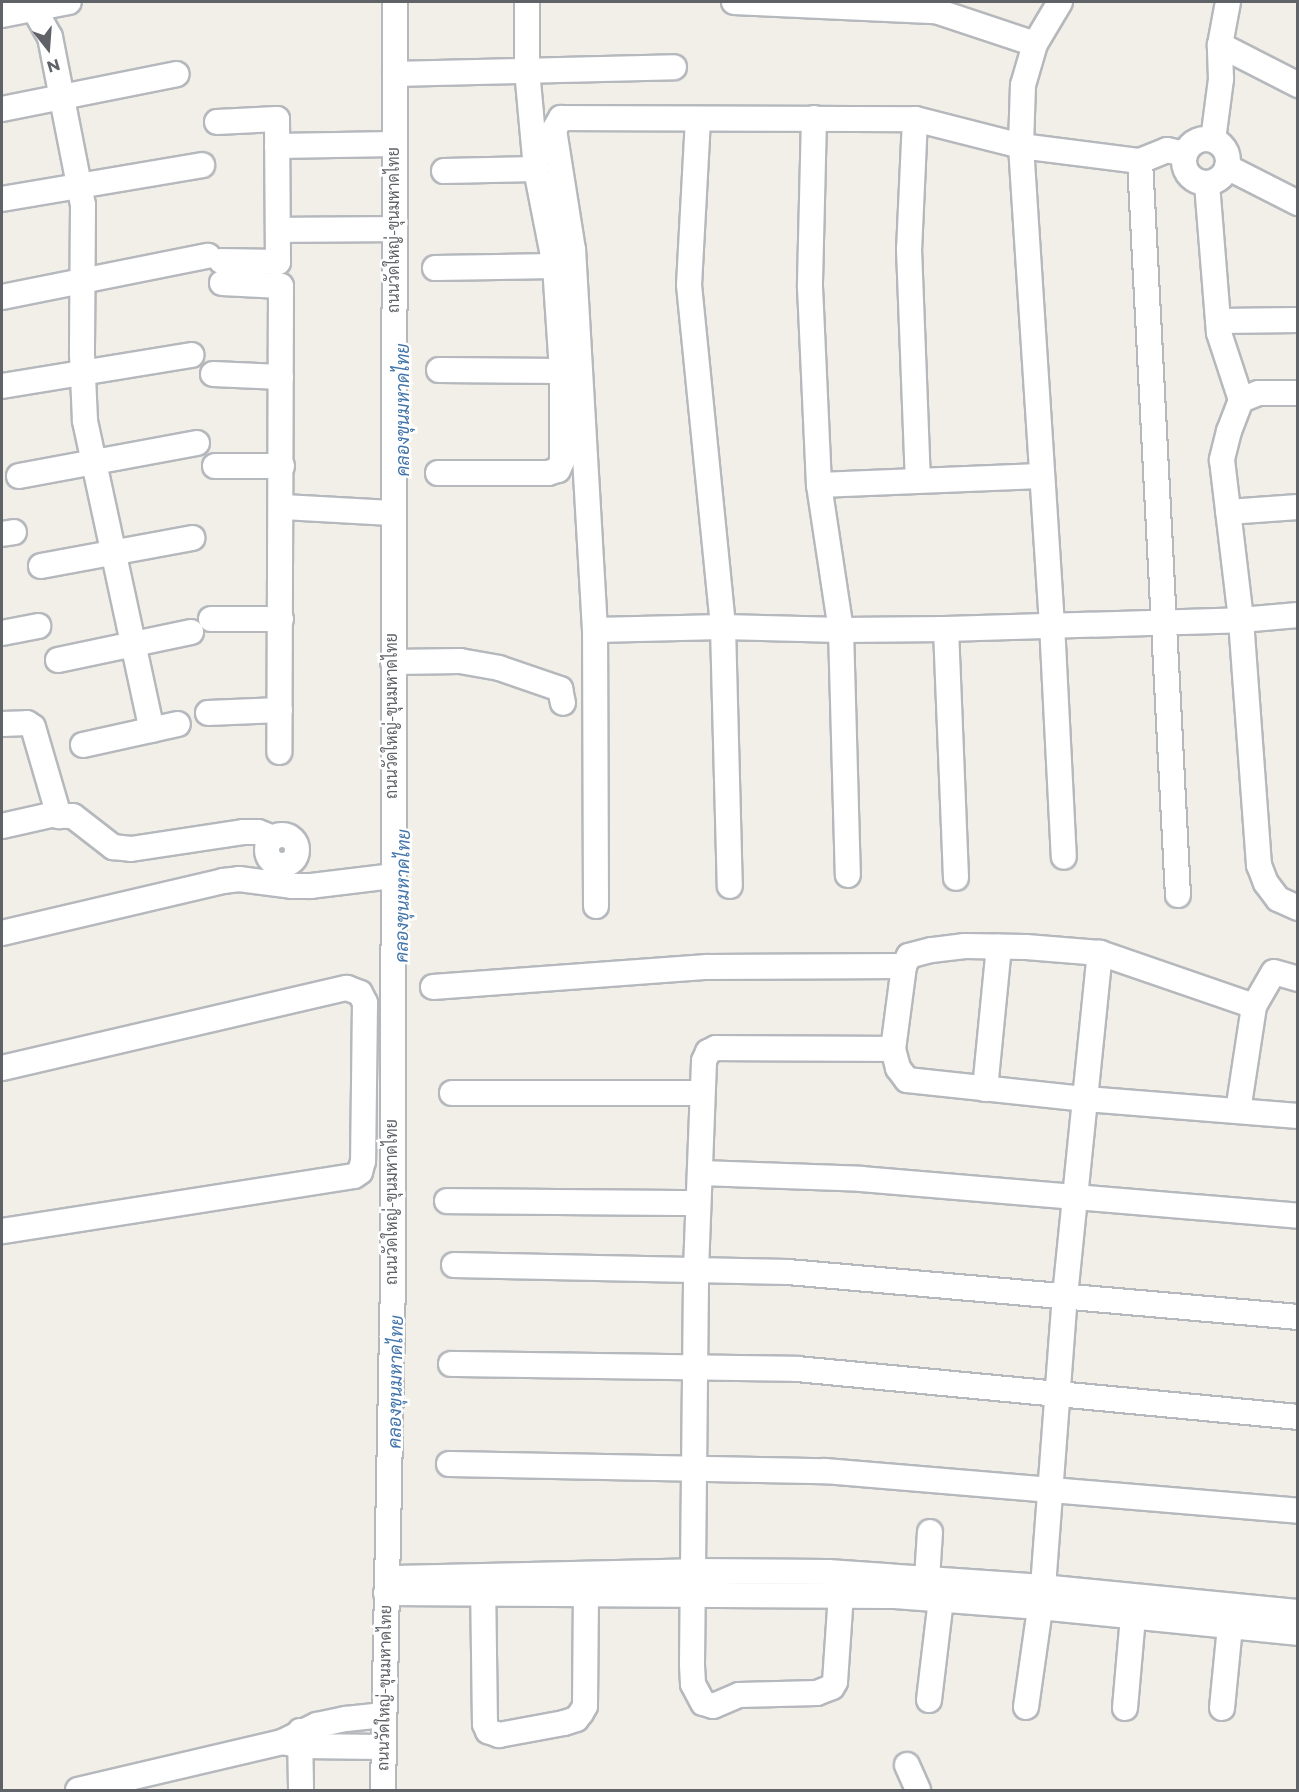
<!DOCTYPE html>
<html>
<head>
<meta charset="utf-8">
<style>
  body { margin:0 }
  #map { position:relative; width:1299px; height:1792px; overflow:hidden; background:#f1efe8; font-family:Montserrat,Sarabun,sans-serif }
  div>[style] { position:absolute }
  .roads { filter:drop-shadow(2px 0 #b5b8bc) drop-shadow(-2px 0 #b5b8bc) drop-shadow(0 2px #b5b8bc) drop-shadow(0 -2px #b5b8bc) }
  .minor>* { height:24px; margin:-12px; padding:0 12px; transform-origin:12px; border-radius:12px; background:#fff }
  .minor>.ring { margin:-12px; padding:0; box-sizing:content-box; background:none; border:24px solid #fff; border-radius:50% }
  span { translate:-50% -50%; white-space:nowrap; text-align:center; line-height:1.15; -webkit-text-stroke:5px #fff; paint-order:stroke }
  .street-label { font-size:16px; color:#5f6368 }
  .water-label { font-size:18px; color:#4174aa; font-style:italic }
  .frame { position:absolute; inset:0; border:3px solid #5f6368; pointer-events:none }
  .north { position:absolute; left:18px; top:18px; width:60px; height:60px; -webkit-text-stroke:4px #fff; paint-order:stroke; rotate:163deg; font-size:16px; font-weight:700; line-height:24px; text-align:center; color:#5f6368 }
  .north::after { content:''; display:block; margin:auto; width:21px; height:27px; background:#5f6368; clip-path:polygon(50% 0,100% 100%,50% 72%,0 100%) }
</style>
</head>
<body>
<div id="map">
  <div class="roads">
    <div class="minor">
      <i style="left:30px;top:2px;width:40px;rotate:60.3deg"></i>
      <i style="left:50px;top:37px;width:171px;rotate:78.9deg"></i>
      <i style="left:83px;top:205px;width:149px;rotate:90.4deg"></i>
      <i style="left:82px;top:354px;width:67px;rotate:87.4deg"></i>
      <i style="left:85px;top:421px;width:316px;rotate:77.8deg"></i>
      <i style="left:734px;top:2px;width:202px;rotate:2.6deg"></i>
      <i style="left:936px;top:11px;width:104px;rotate:18.4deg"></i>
      <i style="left:1060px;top:2px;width:49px;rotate:120.8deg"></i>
      <i style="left:1035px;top:44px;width:43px;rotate:106.3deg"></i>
      <i style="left:1023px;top:85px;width:61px;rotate:91.9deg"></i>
      <i style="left:1021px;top:146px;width:479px;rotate:86.3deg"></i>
      <i style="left:1052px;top:624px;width:233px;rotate:87.1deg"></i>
      <i style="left:2px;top:15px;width:68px;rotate:-11deg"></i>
      <i style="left:1220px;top:45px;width:88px;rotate:27.1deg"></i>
      <i style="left:395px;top:74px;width:279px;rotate:-1.4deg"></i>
      <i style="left:2px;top:109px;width:178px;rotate:-11.3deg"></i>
      <i style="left:814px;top:118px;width:169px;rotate:91.4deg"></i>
      <i style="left:810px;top:287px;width:198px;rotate:87.4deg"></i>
      <i style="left:819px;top:485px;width:147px;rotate:81.4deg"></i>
      <i style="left:841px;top:630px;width:245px;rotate:88.4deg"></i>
      <i style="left:698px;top:119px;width:166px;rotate:93.1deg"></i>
      <i style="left:689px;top:285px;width:344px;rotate:84.3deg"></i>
      <i style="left:723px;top:627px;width:259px;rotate:88.5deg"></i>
      <i style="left:915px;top:119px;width:130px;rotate:92.6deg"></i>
      <i style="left:909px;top:249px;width:231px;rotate:87.8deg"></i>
      <i style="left:217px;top:122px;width:60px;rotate:-2.9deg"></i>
      <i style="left:277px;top:119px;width:143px;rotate:89.6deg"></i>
      <i style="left:278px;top:262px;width:57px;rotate:-179deg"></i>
      <i class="ring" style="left:1184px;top:139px;width:20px;height:20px"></i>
      <i style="left:1213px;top:140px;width:62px;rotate:-82.5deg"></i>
      <i style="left:1221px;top:79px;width:34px;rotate:-92deg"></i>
      <i style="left:1220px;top:45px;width:44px;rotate:-79.5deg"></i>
      <i style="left:277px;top:146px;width:118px;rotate:-1deg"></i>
      <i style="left:1140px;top:161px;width:735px;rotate:87.04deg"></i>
      <i style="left:1227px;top:167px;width:80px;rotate:26.9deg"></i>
      <i style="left:444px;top:171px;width:92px;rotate:-1.2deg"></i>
      <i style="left:1207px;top:184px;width:149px;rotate:85.4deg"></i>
      <i style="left:1219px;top:333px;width:71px;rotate:71.8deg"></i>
      <i style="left:1241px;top:400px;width:33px;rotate:111deg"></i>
      <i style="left:1229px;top:431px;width:30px;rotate:104deg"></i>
      <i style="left:1222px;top:460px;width:161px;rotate:83.2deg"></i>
      <i style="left:1241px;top:620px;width:246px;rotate:85.8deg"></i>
      <i style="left:1259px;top:865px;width:19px;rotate:69deg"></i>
      <i style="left:1266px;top:883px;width:20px;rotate:53deg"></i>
      <i style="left:1278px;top:899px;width:22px;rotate:24deg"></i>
      <i style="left:2px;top:199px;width:203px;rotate:-9.6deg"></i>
      <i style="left:278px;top:230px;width:116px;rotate:-0.5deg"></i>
      <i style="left:435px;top:268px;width:120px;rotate:-1deg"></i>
      <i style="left:222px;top:283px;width:59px;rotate:2.9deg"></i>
      <i style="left:281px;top:286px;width:466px;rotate:90.2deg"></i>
      <i style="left:2px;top:297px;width:210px;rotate:-11.3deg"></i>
      <i style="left:1220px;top:321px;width:78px;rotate:-0.7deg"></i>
      <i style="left:439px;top:370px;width:123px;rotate:0.5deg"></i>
      <i style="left:213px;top:374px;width:68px;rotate:2.5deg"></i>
      <i style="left:2px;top:386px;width:192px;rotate:-9.3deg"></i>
      <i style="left:1241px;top:400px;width:18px;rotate:-22deg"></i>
      <i style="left:1258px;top:393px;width:40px"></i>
      <i style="left:215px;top:466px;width:67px"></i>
      <i style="left:438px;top:473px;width:110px"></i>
      <i style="left:548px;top:473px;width:10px;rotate:-17deg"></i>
      <i style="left:558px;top:470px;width:10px;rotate:-66deg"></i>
      <i style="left:562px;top:461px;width:90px;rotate:-90deg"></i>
      <i style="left:562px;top:371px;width:105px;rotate:-93.8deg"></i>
      <i style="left:555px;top:266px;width:99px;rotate:-101.1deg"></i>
      <i style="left:536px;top:169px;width:98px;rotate:-95.2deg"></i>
      <i style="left:527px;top:71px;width:69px;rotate:-90deg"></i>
      <i style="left:19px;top:476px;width:181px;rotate:-10.5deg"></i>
      <i style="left:819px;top:485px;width:222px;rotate:-2.3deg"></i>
      <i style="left:282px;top:507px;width:111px;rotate:3.1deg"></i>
      <i style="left:1228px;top:512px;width:70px;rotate:-4.1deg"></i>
      <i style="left:2px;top:534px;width:12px;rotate:-9deg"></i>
      <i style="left:41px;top:566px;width:154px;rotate:-10.5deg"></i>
      <i style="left:211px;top:619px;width:70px"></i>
      <i style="left:946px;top:629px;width:249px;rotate:87.7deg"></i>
      <i style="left:595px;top:630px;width:128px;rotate:-1.3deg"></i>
      <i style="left:723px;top:627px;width:118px;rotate:1.5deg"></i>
      <i style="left:841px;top:630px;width:105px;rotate:-0.5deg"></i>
      <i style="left:946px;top:629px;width:295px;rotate:-1.7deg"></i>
      <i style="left:1241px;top:620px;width:57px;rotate:-5deg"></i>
      <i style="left:2px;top:633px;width:37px;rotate:-11deg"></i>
      <i style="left:58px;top:660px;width:136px;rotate:-11.9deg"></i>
      <i style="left:393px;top:662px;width:67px;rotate:-0.9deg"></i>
      <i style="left:460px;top:661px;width:40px;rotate:10deg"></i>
      <i style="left:499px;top:668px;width:65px;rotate:19deg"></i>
      <i style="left:560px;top:689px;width:14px;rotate:78deg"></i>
      <i style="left:208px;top:713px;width:72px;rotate:-2.4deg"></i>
      <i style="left:2px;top:724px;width:25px;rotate:-2deg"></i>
      <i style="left:27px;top:723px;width:7px;rotate:34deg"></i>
      <i style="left:33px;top:727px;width:93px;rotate:73.7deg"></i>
      <i style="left:83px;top:745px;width:97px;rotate:-12.5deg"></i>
      <i style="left:2px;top:826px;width:50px;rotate:-12.7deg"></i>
      <i style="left:51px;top:815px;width:22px;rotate:3deg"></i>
      <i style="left:73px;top:816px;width:51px;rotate:37.8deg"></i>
      <i style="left:113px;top:847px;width:18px;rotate:6deg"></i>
      <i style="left:131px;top:849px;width:113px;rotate:-8.6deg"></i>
      <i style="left:243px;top:832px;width:15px"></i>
      <i style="left:258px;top:832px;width:16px;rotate:22deg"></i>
      <i class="ring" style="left:267px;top:835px;width:6px;height:6px"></i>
      <i style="left:596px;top:906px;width:276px;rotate:-90.2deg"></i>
      <i style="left:595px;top:630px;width:381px;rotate:-93.3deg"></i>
      <i style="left:573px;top:250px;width:121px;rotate:-99deg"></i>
      <i style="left:554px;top:130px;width:14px;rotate:-60deg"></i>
      <i style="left:561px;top:118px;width:354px;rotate:0.2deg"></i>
      <i style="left:915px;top:119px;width:109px;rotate:14.3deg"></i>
      <i style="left:1021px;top:146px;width:120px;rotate:7.2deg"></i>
      <i style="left:1140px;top:161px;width:29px;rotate:-22deg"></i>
      <i style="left:1167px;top:150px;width:18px;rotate:13deg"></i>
      <i style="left:2px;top:933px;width:227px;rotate:-13.2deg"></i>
      <i style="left:223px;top:881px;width:16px;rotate:-7deg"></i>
      <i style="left:239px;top:879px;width:53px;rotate:7.5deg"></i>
      <i style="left:292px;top:886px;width:19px"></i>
      <i style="left:311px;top:886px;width:82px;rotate:-7deg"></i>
      <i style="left:433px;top:987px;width:275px;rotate:-4.2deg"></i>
      <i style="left:707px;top:967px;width:197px;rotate:-0.3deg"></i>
      <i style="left:1254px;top:1006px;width:163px;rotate:-161deg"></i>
      <i style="left:1100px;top:953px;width:74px;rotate:-175.4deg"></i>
      <i style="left:1026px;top:947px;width:61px;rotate:-179.1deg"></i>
      <i style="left:965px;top:946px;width:34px;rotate:173deg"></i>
      <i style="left:931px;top:950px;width:23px;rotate:165deg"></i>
      <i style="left:909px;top:956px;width:11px;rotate:117deg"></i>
      <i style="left:904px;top:966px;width:84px;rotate:97.5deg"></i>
      <i style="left:893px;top:1049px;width:20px;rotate:75deg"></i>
      <i style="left:898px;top:1068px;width:15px;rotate:53deg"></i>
      <i style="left:907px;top:1080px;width:180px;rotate:6.1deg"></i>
      <i style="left:1086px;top:1099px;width:213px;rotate:4.6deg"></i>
      <i style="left:2px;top:1068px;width:354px;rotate:-13.1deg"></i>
      <i style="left:347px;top:988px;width:14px;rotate:21deg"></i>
      <i style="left:360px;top:993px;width:11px;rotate:63deg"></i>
      <i style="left:365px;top:1003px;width:158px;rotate:90.7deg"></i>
      <i style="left:363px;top:1161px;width:11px;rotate:105deg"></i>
      <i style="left:360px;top:1172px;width:7px;rotate:146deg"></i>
      <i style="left:354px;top:1176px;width:356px;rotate:171.1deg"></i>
      <i style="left:985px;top:1089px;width:143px;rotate:-84.4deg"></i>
      <i style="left:452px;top:1093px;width:250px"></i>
      <i style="left:1238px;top:1111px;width:106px;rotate:-81.3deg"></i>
      <i style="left:1254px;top:1006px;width:39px;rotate:-60deg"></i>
      <i style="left:1274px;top:972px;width:25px;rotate:16deg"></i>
      <i style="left:701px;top:1173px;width:160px;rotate:2.1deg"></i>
      <i style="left:861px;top:1179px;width:439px;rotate:4.8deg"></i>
      <i style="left:447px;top:1201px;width:251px;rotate:0.5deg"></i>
      <i style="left:454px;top:1265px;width:334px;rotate:1.2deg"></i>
      <i style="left:788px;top:1272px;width:512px;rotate:5.04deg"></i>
      <i style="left:451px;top:1364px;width:346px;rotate:0.8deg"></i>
      <i style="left:797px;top:1369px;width:503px;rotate:5.47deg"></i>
      <i style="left:449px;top:1464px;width:376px;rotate:1.1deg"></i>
      <i style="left:825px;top:1471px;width:475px;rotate:4.8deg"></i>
      <i style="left:395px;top:1578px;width:299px;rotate:-1.3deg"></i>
      <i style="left:694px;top:1571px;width:134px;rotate:0.4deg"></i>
      <i style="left:828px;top:1572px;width:216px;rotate:4deg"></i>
      <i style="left:1043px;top:1587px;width:256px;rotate:5.6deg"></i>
      <i style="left:927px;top:1578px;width:46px;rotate:-86.3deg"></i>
      <i style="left:483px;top:1581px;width:143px;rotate:89.2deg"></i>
      <i style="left:485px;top:1724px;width:8px;rotate:67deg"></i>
      <i style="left:488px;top:1731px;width:12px;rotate:20deg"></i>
      <i style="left:499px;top:1735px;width:66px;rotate:-10.5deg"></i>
      <i style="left:564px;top:1723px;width:13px;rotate:-18deg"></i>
      <i style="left:576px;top:1719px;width:8px;rotate:-50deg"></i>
      <i style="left:581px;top:1713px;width:8px;rotate:-60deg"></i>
      <i style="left:585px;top:1706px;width:112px;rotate:-89.5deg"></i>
      <i style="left:386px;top:1593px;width:509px;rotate:0.34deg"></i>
      <i style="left:895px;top:1596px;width:144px;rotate:4.4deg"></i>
      <i style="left:1039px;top:1607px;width:260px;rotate:5.7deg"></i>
      <i style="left:841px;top:1594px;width:88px;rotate:93.9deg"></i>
      <i style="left:835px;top:1682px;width:6px;rotate:121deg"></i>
      <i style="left:832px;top:1687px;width:16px;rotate:158deg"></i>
      <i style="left:817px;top:1693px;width:78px;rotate:178.5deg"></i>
      <i style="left:739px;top:1695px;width:28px;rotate:157deg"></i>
      <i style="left:713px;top:1706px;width:10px;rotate:-163deg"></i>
      <i style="left:703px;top:1703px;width:21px;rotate:-118deg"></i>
      <i style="left:693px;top:1684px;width:20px;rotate:-93deg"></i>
      <i style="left:692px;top:1664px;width:394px;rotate:-89.4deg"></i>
      <i style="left:696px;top:1270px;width:209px;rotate:-87.8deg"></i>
      <i style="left:704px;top:1061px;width:10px;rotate:-66deg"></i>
      <i style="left:708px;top:1052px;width:9px;rotate:-27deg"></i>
      <i style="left:716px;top:1048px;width:177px;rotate:0.3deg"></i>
      <i style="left:929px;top:1700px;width:101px;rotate:-83.2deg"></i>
      <i style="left:1026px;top:1707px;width:121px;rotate:-81.9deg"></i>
      <i style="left:1043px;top:1587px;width:292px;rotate:-85.7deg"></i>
      <i style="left:1065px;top:1296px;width:345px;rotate:-84.2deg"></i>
      <i style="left:1125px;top:1708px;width:92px;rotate:-85deg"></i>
      <i style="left:1222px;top:1708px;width:82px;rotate:-84.4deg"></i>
      <i style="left:300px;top:1731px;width:59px;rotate:89deg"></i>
      <i style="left:282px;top:1742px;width:20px;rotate:11deg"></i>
      <i style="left:302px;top:1746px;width:81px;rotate:0.7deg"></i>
      <i style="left:907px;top:1765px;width:27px;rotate:66deg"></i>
      <i style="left:78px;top:1790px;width:210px;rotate:-13.2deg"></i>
      <i style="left:282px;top:1742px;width:39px;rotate:-26deg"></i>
      <i style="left:317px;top:1725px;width:30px;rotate:-12deg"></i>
      <i style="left:346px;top:1719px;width:38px;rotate:-6deg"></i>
      <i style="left:383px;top:1790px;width:513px;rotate:-88.88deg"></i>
      <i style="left:393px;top:1277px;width:1275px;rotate:-89.91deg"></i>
    </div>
  </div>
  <div class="street-label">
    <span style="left:394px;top:230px;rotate:-90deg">ถนนวัดใหญ่-ขุนมหาดไทย</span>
    <span style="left:392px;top:716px;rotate:-90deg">ถนนวัดใหญ่-ขุนมหาดไทย</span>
    <span style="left:392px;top:1202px;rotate:-90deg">ถนนวัดใหญ่-ขุนมหาดไทย</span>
    <span style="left:385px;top:1688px;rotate:-89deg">ถนนวัดใหญ่-ขุนมหาดไทย</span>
  </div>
  <div class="water-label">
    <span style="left:403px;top:410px;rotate:-90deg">คลองขุนมหาดไทย</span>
    <span style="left:403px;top:896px;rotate:-89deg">คลองขุนมหาดไทย</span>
    <span style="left:396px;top:1382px;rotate:-89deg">คลองขุนมหาดไทย</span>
  </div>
  <div class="frame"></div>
  <div class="north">N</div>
</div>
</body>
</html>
